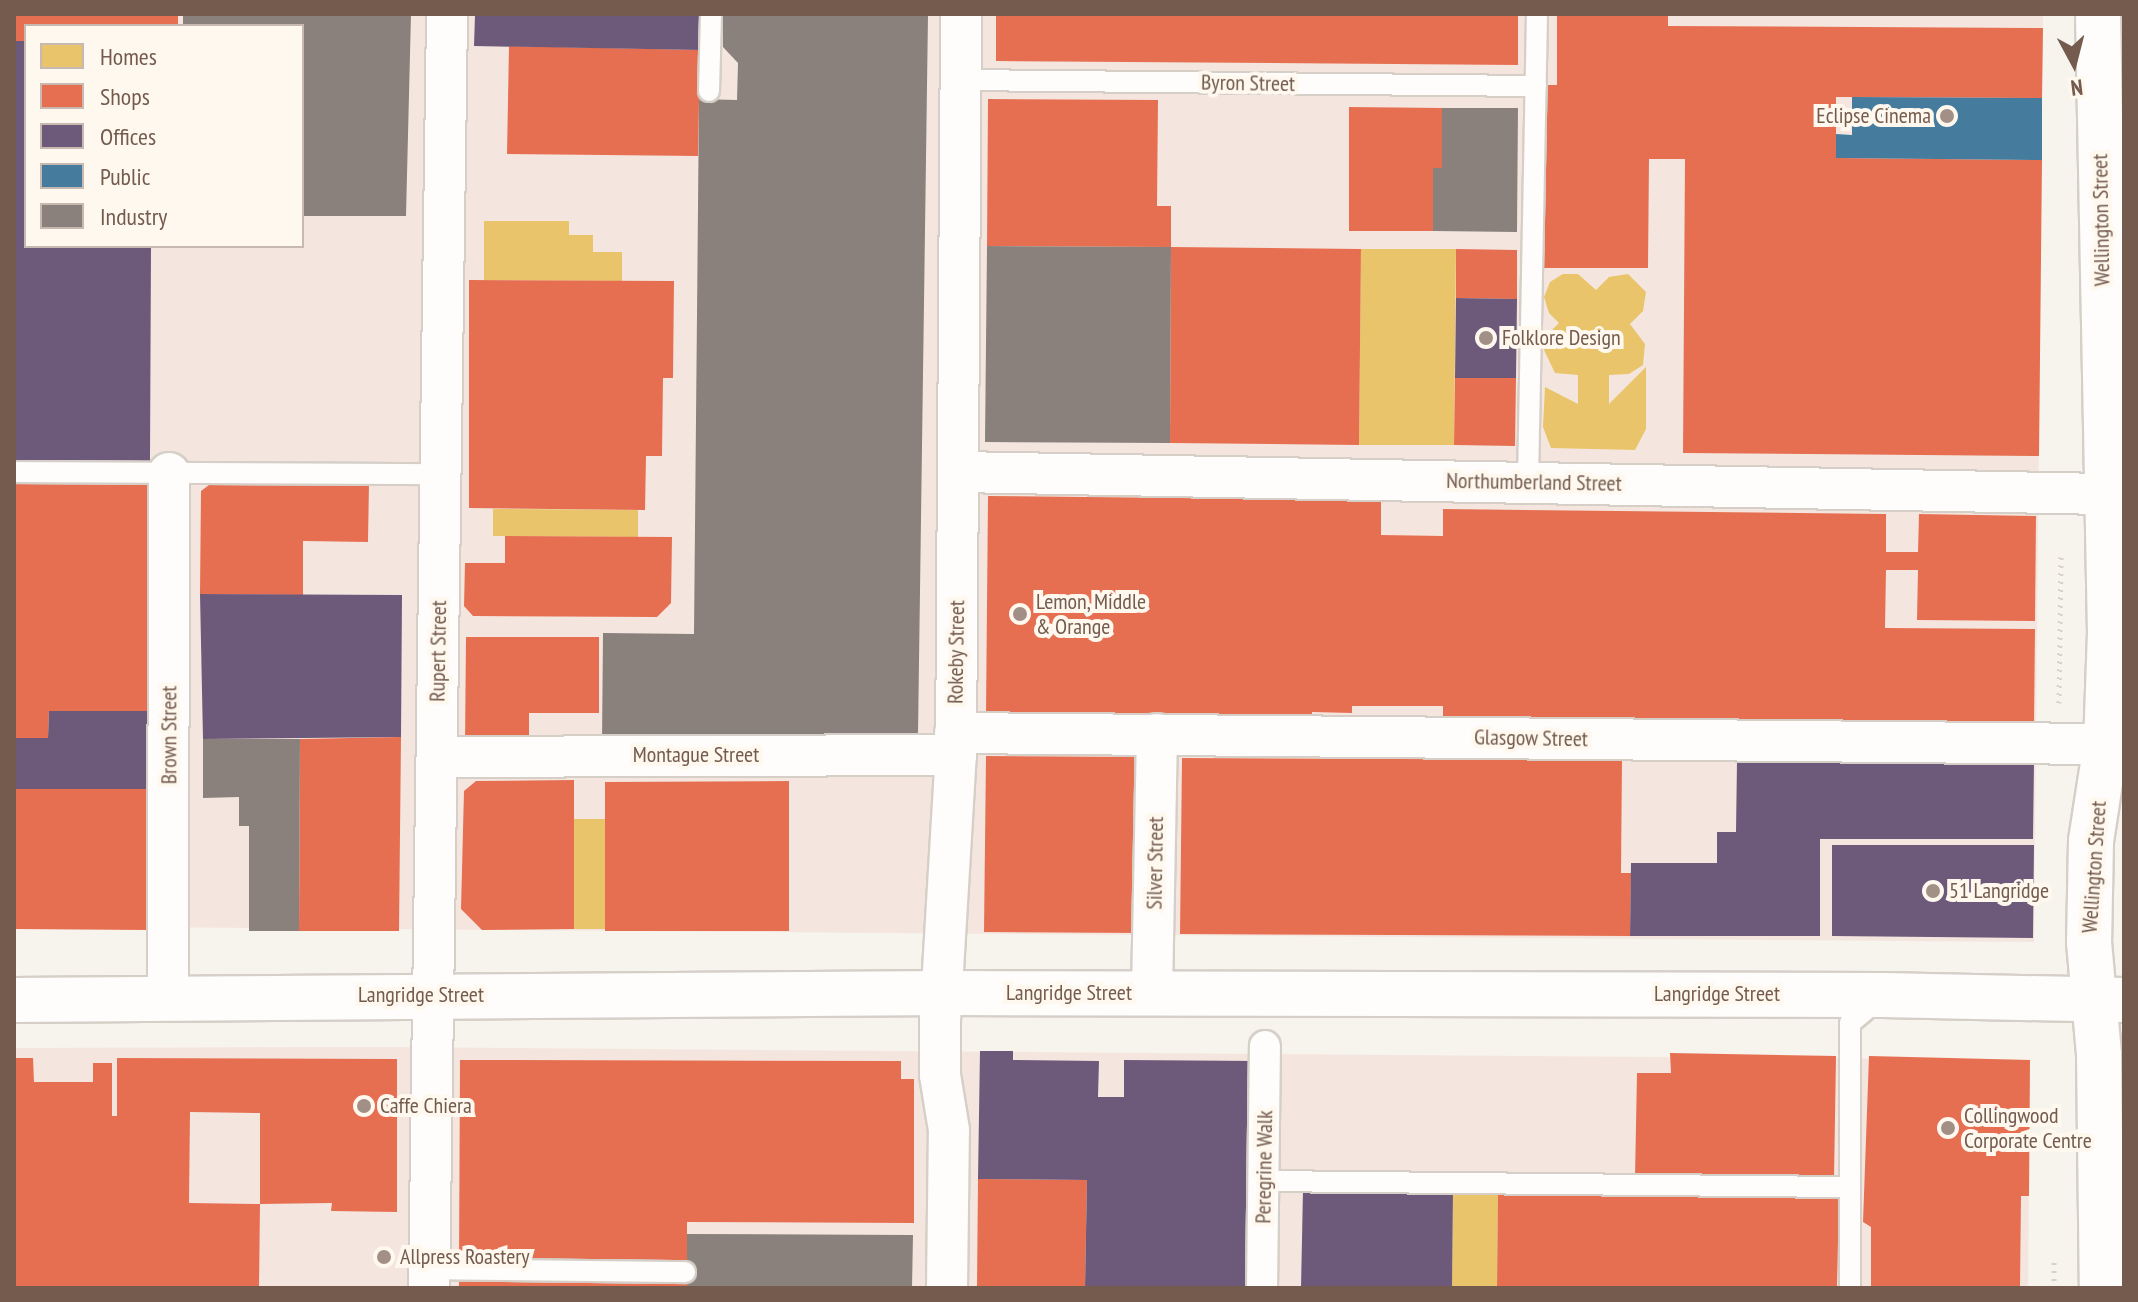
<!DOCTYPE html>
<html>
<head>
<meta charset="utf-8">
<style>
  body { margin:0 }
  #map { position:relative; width:2138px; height:1302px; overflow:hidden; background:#f7f3ed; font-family:"PT Sans Narrow",sans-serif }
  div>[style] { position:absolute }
  .commercial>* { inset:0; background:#f4e6df }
  .homes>* { inset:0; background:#e9c46a }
  .shops>* { inset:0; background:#e76f51 }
  .offices>* { inset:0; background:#6d597a }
  .public>* { inset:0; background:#457b9d }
  .industry>* { inset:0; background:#8a817c }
  .path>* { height:5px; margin-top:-2.5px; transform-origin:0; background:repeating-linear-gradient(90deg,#d8d1cc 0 2px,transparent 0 8px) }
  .roads { filter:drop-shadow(2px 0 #d5cfc8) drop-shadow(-2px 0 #d5cfc8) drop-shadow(0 2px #d5cfc8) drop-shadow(0 -2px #d5cfc8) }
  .service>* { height:20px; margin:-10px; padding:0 10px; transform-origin:10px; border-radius:10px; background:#fefdfc }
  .pedestrian>* { height:30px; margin:-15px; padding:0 15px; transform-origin:15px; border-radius:15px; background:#fefdfc }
  .minor>* { height:40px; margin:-20px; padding:0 20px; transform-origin:20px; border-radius:20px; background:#fefdfc }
  .tertiary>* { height:44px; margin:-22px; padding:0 22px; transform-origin:22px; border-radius:22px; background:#fefdfc }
  .dots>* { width:22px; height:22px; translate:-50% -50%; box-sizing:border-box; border:4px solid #fef8ef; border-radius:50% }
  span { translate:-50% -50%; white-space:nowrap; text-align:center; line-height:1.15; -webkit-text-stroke:8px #fef8ef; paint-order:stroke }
  .street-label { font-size:22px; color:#745b4e }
  .poi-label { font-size:22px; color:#745b4e }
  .right { translate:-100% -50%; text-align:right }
  .left { translate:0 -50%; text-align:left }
  .frame { position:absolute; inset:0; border:16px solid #745b4e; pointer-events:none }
  .legend { position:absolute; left:24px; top:24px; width:280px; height:224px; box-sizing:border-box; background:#fef8ef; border:2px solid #c7b9af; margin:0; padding:10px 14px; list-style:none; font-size:24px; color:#745b4e }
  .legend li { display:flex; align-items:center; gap:16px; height:40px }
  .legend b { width:40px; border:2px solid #c7b9af }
  .north { position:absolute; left:2034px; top:24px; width:80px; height:80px; -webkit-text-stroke:6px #fef8ef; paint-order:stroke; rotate:173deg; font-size:22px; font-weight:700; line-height:32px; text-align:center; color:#745b4e }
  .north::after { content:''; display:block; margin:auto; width:28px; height:36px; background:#745b4e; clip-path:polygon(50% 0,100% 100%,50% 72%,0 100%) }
</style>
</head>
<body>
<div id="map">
  <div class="commercial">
    <i style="clip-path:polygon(evenodd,14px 14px,2043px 14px,2034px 942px,14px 926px,14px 14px,26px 26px,302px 26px,302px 246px,26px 246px,26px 26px)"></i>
    <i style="clip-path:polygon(387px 1047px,2030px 1060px,2028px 1288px,14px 1288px,14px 1048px)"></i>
  </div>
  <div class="homes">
    <i style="clip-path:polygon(484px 221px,569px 221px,569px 235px,593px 235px,593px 252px,622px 252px,622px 281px,484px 280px)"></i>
    <i style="clip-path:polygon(1361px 249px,1456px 249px,1454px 445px,1359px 445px)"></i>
    <i style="clip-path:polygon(1563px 274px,1578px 274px,1596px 290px,1609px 277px,1628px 274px,1646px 292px,1643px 311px,1630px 324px,1645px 344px,1643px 365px,1629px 374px,1609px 375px,1609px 404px,1646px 367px,1646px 429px,1635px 450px,1551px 448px,1543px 427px,1545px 387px,1578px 404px,1578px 375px,1555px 373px,1544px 350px,1547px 335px,1559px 323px,1549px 313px,1544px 297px,1550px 282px)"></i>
    <i style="clip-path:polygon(493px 509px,638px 510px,638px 537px,493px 536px)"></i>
    <i style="clip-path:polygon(574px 819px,605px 819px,605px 929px,574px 929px)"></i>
    <i style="clip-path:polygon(1453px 1192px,1498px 1192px,1497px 1288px,1452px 1288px)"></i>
  </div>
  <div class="shops">
    <i style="clip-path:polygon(14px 14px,178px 14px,178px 26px,26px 26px,26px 41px,14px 41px)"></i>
    <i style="clip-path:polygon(996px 14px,1518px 14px,1518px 65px,996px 61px)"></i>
    <i style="clip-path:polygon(1557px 14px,1668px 14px,1668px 26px,2043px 28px,2042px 98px,1836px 97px,1836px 158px,2042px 160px,2039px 456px,1683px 453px,1685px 159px,1649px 159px,1648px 268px,1543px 268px,1544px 85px,1557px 85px)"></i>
    <i style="clip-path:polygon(509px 46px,700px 50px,698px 156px,507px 154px)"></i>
    <i style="clip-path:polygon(988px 99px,1158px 100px,1157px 206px,1171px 206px,1171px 247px,987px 246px)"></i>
    <i style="clip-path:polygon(1349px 107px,1442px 108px,1442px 168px,1433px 168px,1433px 231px,1349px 231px)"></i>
    <i style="clip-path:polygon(1171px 247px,1361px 249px,1359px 445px,1170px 443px)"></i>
    <i style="clip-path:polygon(1456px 249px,1517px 250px,1517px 299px,1456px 298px)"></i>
    <i style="clip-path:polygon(469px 280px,674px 281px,673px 378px,663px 378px,662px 456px,646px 456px,645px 510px,469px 508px)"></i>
    <i style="clip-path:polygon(1455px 378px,1516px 378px,1515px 446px,1454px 445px)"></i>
    <i style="clip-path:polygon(213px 482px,369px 483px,368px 542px,303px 541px,303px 595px,200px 594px,201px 491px)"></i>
    <i style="clip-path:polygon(14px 483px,151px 485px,149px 711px,49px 711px,48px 738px,14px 738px)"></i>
    <i style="clip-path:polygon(988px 496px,1381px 500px,1381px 535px,1443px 536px,1443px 509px,1886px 514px,1886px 552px,1918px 552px,1919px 514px,2036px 516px,2035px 621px,1917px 620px,1918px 570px,1886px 570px,1885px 628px,2035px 629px,2034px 727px,1443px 722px,1443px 706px,1352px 706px,1352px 713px,1312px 712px,1312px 716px,986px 713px)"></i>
    <i style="clip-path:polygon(505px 536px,672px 537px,671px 603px,657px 617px,473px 616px,464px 606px,465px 563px,505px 563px)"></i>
    <i style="clip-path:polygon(466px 637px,599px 637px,599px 713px,529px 713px,529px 745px,465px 744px)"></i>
    <i style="clip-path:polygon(401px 737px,399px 931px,299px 931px,300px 739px)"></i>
    <i style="clip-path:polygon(986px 756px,1142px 757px,1141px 933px,984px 932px)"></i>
    <i style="clip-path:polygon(1182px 758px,1622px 760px,1621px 873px,1631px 873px,1630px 936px,1180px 934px)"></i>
    <i style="clip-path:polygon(574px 780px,574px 929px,482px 930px,461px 909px,464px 791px,476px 781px)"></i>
    <i style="clip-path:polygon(789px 781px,789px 931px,605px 931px,605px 782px)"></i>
    <i style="clip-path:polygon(14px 789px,148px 789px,147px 930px,14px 929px)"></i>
    <i style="clip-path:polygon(1670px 1053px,1836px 1056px,1834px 1180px,1635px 1177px,1637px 1073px,1671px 1073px)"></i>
    <i style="clip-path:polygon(1869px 1056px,2030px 1060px,2029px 1196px,2021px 1196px,2020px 1288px,1871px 1288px,1871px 1227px,1863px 1222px)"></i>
    <i style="clip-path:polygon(14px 1058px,33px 1058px,34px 1082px,93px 1082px,93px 1063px,112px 1063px,112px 1116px,117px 1116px,117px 1058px,397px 1059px,397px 1212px,331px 1211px,332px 1203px,260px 1204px,260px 1113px,190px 1112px,189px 1203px,260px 1204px,259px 1288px,14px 1288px)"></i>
    <i style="clip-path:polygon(460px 1060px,901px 1061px,901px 1079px,914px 1079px,914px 1223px,687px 1222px,687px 1263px,459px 1263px)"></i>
    <i style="clip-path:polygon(978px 1179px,1087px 1180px,1085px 1288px,977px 1288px)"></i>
    <i style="clip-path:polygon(1498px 1192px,1839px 1197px,1837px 1286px,1497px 1288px)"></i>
    <i style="clip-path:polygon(459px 1280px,687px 1281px,687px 1288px,459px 1288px)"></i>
  </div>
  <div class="offices">
    <i style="clip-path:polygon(475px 14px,701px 14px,700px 50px,474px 46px)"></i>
    <i style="clip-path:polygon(14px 41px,26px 41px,26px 246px,151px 246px,150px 461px,14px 460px)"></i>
    <i style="clip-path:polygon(1456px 298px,1517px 299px,1516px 378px,1455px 378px)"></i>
    <i style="clip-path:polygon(200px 594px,402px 595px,401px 737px,203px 739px)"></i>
    <i style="clip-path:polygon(49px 711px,149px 711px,148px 789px,14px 789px,14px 738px,48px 738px)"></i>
    <i style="clip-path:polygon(1737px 761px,2034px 762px,2033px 839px,1820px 839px,1820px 936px,1630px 936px,1631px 863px,1717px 863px,1717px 832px,1736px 832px)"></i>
    <i style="clip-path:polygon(1832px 845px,2034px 845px,2033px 938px,1832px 936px)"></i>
    <i style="clip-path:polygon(980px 1051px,1013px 1051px,1013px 1060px,1099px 1061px,1098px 1097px,1124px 1097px,1124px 1060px,1258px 1061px,1256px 1288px,1085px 1288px,1087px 1180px,978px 1179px)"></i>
    <i style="clip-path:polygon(1303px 1190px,1453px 1192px,1452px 1288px,1301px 1288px)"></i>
  </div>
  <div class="public">
    <i style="clip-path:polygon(1852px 97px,2042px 98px,2042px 160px,1836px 158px,1836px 134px,1852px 135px)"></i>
  </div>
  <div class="industry">
    <i style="clip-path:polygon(183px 14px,411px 14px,406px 216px,302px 216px,302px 26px,183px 26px)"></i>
    <i style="clip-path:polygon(723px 14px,928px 15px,918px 735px,909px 742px,602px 741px,603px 633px,694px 634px,699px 99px,737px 100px,738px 63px,723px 47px)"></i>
    <i style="clip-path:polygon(1442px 108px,1518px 108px,1517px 232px,1433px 231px,1433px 168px,1442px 168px)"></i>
    <i style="clip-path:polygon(987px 246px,1171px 247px,1170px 443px,985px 442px)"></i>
    <i style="clip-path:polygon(203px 739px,300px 739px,299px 931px,249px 931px,249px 826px,239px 826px,239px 797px,203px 798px)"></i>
    <i style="clip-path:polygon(687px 1234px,913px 1235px,912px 1288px,687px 1288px)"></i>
  </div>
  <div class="path">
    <i style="left:2059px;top:703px;width:150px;rotate:-89.2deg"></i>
    <i style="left:2054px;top:1288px;width:27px;rotate:-90deg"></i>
  </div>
  <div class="roads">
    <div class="service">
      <i style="left:961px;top:80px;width:575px;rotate:0.6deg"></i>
      <i style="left:709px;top:91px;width:77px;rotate:-88.5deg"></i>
      <i style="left:14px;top:472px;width:426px;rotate:0.3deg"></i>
      <i style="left:1528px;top:482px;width:468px;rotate:-88.9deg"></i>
      <i style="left:1263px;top:1181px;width:585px;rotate:0.59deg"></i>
      <i style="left:429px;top:1269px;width:256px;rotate:0.7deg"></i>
      <i style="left:1850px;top:1288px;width:265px;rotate:-90deg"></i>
      <i style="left:1850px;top:1023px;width:35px;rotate:-40deg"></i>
    </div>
    <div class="pedestrian">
      <i style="left:1262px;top:1288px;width:242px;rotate:-89.3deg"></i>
    </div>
    <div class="minor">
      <i style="left:959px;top:472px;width:1150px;rotate:1.1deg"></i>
      <i style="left:955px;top:733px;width:1151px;rotate:0.55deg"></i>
      <i style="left:437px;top:757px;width:519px;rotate:-0.22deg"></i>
      <i style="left:1152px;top:993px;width:259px;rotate:-88.9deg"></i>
      <i style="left:168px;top:997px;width:524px;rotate:-89.89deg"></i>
      <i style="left:429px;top:1288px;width:1274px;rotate:-89.19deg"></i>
      <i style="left:947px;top:1288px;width:158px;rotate:-89.3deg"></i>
      <i style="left:949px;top:1130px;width:56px;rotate:-99.3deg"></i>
      <i style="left:940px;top:1075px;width:54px;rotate:-90deg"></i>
      <i style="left:940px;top:1021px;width:266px;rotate:-86.6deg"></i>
      <i style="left:956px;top:755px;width:741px;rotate:-89.61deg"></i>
    </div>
    <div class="tertiary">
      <i style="left:2098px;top:14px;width:618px;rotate:88.89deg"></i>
      <i style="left:2110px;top:632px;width:112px;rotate:92deg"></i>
      <i style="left:2106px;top:744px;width:98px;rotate:98.8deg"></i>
      <i style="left:2091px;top:841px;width:101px;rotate:91.1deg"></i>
      <i style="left:2089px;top:942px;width:113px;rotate:84.9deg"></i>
      <i style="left:2099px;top:1055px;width:233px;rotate:89.3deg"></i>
      <i style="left:14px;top:1000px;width:930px;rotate:-0.43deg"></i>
      <i style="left:944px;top:993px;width:939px;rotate:0.12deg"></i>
      <i style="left:1883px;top:995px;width:241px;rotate:1.2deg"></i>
    </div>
  </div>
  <div class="dots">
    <i style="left:1947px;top:116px;background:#a29086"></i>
    <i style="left:1486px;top:338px;background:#a29086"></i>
    <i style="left:1020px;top:614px;background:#a29086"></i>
    <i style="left:1933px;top:891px;background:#a29086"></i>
    <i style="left:364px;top:1106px;background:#a29086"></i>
    <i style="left:1948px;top:1128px;background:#a29086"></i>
    <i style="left:384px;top:1257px;background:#a29086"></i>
  </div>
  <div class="street-label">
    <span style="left:1248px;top:83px;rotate:1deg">Byron Street</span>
    <span style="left:2101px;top:220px;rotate:-91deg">Wellington Street</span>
    <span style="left:1534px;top:482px;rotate:1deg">Northumberland Street</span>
    <span style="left:438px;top:651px;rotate:-89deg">Rupert Street</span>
    <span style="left:956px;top:652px;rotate:-89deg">Rokeby Street</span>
    <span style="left:169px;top:735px;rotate:-90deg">Brown Street</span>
    <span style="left:1531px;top:738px;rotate:1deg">Glasgow Street</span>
    <span style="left:696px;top:755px">Montague Street</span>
    <span style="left:1155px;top:863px;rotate:-89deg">Silver Street</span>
    <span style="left:2094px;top:867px;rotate:-86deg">Wellington Street</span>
    <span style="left:1069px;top:993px">Langridge Street</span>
    <span style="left:1717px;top:994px">Langridge Street</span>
    <span style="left:421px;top:995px">Langridge Street</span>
    <span style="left:1264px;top:1167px;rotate:-89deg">Peregrine Walk</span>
  </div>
  <div class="poi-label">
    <span class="right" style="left:1931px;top:116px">Eclipse Cinema</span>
    <span class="left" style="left:1502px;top:338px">Folklore Design</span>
    <span class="left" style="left:1036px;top:614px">Lemon, Middle<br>&amp; Orange</span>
    <span class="left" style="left:1949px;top:891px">51 Langridge</span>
    <span class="left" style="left:380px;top:1106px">Caffe Chiera</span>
    <span class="left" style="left:1964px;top:1128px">Collingwood<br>Corporate Centre</span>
    <span class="left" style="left:400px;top:1257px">Allpress Roastery</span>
  </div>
  <div class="frame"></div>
  <ul class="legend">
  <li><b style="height:22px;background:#e9c46a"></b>Homes</li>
  <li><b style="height:22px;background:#e76f51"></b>Shops</li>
  <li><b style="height:22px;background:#6d597a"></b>Offices</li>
  <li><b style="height:22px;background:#457b9d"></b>Public</li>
  <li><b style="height:22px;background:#8a817c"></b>Industry</li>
  </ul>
  <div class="north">N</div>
</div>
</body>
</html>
